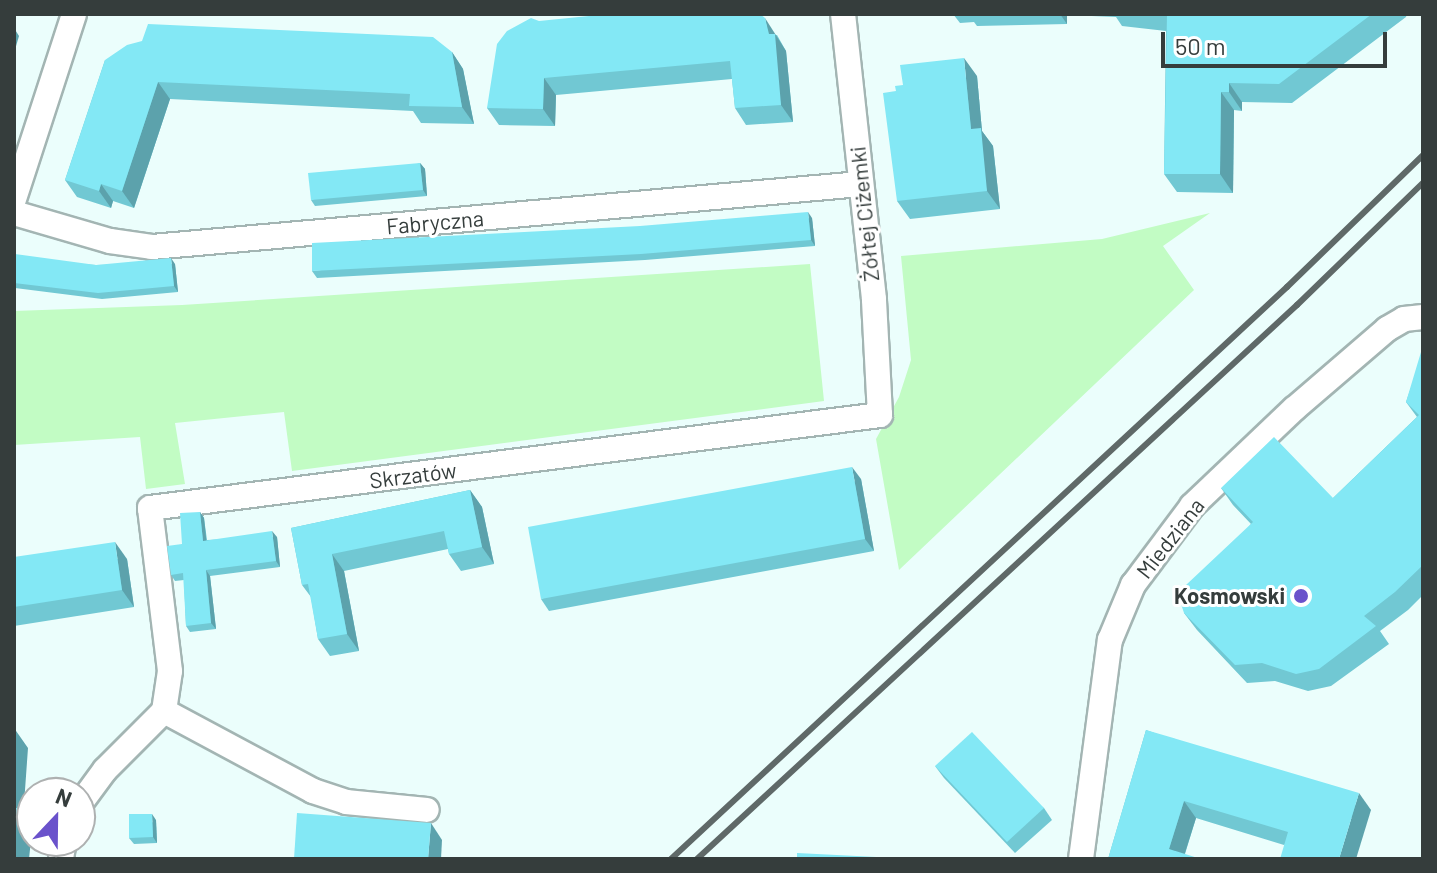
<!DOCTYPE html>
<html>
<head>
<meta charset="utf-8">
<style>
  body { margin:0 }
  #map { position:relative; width:1437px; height:873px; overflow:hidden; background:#ebfefc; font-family:Barlow,sans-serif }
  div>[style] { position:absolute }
  .green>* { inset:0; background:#c2fcc4 }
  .roads { filter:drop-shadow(2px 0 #a3b5b3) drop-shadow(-2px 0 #a3b5b3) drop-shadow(0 2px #a3b5b3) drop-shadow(0 -2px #a3b5b3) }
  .street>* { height:24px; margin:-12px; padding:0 12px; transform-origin:12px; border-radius:12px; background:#fff }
  .rail>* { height:6px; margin:-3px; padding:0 3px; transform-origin:3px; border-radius:3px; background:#5f6968 }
  .wall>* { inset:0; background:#71c8d3 }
  .shaded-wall>* { inset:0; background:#5ca2ac }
  .building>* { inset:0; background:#83e8f5 }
  .dots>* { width:22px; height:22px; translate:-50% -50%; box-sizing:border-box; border:4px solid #fff; border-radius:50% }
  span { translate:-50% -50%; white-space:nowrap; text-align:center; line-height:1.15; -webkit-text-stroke:6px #fff; paint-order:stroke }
  .street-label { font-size:22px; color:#353d3c }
  .poi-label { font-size:22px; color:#353d3c; font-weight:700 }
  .right { translate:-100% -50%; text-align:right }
  .frame { position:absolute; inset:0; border:16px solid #353d3c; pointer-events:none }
  .north { position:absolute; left:16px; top:777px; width:80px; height:80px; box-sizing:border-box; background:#fff; border:2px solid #aeb1b1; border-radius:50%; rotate:22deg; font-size:22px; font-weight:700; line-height:32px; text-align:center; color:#353d3c }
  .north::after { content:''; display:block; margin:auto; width:28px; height:36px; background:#6a52cb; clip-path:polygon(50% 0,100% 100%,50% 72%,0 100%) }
  .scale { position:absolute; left:1161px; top:32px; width:226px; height:36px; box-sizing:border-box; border:4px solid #353d3c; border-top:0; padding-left:10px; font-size:24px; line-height:28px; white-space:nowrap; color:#353d3c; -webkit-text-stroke:6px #fff; paint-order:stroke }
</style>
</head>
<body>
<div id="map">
  <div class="green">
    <i style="clip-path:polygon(1210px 213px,1163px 246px,1194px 290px,899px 570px,876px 439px,899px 397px,911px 360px,901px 256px,1102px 239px)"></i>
    <i style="clip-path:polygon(810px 264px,824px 401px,292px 471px,284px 412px,175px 423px,185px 484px,146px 489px,140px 437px,14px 445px,14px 311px,182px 305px)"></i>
  </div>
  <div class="roads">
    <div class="street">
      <i style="left:14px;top:199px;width:194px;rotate:-72deg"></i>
      <i style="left:14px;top:213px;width:100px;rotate:16.3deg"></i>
      <i style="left:110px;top:241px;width:42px;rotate:8.1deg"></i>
      <i style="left:152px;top:247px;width:711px;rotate:-5.08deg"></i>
      <i style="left:164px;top:711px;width:169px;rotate:28.2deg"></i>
      <i style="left:313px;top:791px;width:35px;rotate:18deg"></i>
      <i style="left:346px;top:802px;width:81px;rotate:5.6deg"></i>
      <i style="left:80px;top:804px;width:42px;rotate:-53.7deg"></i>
      <i style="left:105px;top:770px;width:83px;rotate:-45deg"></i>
      <i style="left:164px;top:711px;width:40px;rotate:-81.5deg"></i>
      <i style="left:170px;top:671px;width:164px;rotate:-97deg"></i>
      <i style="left:150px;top:508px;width:736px;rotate:-7.26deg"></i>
      <i style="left:880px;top:415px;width:116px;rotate:-93deg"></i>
      <i style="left:874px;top:299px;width:287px;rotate:-96.2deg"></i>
      <i style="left:61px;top:859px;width:18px;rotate:-81deg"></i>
      <i style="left:1081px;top:859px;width:221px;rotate:-82.5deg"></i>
      <i style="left:1110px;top:640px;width:60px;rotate:-67.3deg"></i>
      <i style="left:1133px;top:585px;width:99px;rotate:-53.2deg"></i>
      <i style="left:1192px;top:506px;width:141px;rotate:-43.6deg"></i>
      <i style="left:1294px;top:409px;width:123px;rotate:-40.7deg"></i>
      <i style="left:1387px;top:329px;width:20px;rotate:-30deg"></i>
      <i style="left:1404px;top:319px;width:19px;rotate:-6deg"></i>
    </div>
  </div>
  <div class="rail">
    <i style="left:671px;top:859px;width:841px;rotate:-42.88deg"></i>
    <i style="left:1287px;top:287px;width:190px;rotate:-44.1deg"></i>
    <i style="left:697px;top:859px;width:817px;rotate:-42.72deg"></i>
    <i style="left:1297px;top:305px;width:175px;rotate:-44.1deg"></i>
  </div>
  <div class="wall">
    <i style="clip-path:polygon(953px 14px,1407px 14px,1406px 17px,1292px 103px,1242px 102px,1242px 111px,1234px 110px,1233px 193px,1177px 192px,1164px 174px,1166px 31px,1122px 26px,1116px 17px,1067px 15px,1067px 24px,977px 26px,974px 22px,960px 23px)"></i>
    <i style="clip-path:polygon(539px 21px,777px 35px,786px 51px,793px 122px,746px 125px,735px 108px,732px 79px,556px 95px,555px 126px,499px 125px,487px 108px)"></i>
    <i style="clip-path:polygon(452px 52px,463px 69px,474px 124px,421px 123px,413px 111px,170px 99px,134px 208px,113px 201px,111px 208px,77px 197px,65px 180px,105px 60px)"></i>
    <i style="clip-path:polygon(977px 76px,982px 131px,993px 146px,1000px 209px,910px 219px,897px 201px,896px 91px)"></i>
    <i style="clip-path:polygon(420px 163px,425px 169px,427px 196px,315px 206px,311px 200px)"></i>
    <i style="clip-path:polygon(812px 218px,815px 246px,645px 260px,317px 278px,312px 271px)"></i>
    <i style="clip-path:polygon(14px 260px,96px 265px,175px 264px,178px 292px,102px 299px,15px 288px,14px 287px)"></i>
    <i style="clip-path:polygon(1423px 353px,1423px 595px,1408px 610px,1380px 631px,1389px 644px,1331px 686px,1308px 691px,1275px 681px,1247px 683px,1197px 630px,1184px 613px,1251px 524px,1233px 505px,1221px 488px,1333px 498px,1417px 417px,1406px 402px)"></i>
    <i style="clip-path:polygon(861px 479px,874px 551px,549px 611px,541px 599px)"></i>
    <i style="clip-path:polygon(470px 490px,482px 507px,494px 564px,461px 571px,449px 554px,448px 549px,344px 571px,359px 651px,330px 656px,318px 639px,311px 597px,302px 585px,291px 528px)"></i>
    <i style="clip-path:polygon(200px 512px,204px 518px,207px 540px,277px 537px,280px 567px,210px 576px,216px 629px,190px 632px,186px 626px,184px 580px,175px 581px,171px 575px,182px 544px)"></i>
    <i style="clip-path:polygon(14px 557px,127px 559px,134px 607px,14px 626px)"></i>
    <i style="clip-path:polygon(1146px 730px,1371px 810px,1284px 845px,1196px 818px,1185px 854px,1108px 859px)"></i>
    <i style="clip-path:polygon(935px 766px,1044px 808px,1052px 820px,1015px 853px,944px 778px)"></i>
    <i style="clip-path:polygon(156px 820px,157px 843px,134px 844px,129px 838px)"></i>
  </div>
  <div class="shaded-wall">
    <i style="clip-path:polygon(1060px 14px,1066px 14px,1067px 15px,1067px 24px)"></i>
    <i style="clip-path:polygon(765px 18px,786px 51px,793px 122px,781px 105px)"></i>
    <i style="clip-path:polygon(14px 28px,19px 36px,14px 53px)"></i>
    <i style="clip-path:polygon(452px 52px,463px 69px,474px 124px,462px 107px)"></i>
    <i style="clip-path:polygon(964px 58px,977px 76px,982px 131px,993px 146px,1000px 209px,987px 191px,971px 129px)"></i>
    <i style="clip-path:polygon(544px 78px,556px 95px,555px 126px,543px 109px)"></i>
    <i style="clip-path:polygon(158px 82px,170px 99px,134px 208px,122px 191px)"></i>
    <i style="clip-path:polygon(1229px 83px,1242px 102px,1242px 111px,1229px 92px)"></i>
    <i style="clip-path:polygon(1221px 92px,1234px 110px,1233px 193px,1220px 174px)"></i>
    <i style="clip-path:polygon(420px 163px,425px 169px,427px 196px,423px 190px)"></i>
    <i style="clip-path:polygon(101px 184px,113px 201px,111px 208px,99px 191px)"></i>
    <i style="clip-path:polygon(808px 212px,812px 218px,815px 246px,811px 240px)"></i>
    <i style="clip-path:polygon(171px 258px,175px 264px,178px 292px,174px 286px)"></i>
    <i style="clip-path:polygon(852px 467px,861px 479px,874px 551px,865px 539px)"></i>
    <i style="clip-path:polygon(470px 490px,482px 507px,494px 564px,482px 547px)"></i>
    <i style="clip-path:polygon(200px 512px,204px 518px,207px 547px,203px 541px)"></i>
    <i style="clip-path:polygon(272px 531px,277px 537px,280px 567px,276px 561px)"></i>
    <i style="clip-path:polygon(115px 542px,127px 559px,134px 607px,122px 590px)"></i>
    <i style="clip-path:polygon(332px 554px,344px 571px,359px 651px,347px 634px)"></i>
    <i style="clip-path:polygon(206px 570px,210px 576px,216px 629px,211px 623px)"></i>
    <i style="clip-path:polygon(14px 728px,28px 748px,23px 818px,32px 830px,29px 859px,14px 859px)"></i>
    <i style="clip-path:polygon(1359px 793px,1371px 810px,1356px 859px,1339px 859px)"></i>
    <i style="clip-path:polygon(1184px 801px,1196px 818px,1183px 859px,1169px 849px)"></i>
    <i style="clip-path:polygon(152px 814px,156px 820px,157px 843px,153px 837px)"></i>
    <i style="clip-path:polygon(431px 823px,442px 840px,441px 859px,428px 859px)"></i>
  </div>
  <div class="building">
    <i style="clip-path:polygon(609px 14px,760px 14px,765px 18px,769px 34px,775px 34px,781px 105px,735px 108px,730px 61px,544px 78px,543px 109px,487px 108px,497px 44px,507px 31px,531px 18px,539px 21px)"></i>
    <i style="clip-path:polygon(1167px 14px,1372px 14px,1279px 84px,1229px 83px,1229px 92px,1221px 92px,1220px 174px,1164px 174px)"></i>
    <i style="clip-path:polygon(148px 24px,433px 37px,452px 52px,462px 107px,409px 106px,410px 94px,158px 82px,122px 191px,101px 184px,99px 191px,65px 180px,105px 60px,127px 45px,142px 41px)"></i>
    <i style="clip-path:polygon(964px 58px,971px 129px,981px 128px,987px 191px,897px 201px,883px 93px,896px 91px,895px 86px,903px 85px,900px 65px)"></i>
    <i style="clip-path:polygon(420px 163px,423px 190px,311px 200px,308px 173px)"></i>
    <i style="clip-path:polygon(808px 212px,811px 240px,641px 254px,312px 271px,312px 243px,640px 226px)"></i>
    <i style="clip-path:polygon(15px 254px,96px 265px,171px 258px,174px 286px,98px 293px,14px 283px)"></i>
    <i style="clip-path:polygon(1421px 352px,1423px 353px,1423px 565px,1395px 592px,1364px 616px,1376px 626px,1319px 669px,1296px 674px,1262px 663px,1235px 665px,1184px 613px,1181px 604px,1186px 585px,1253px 522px,1221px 488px,1274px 437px,1333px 498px,1419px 415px,1406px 402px)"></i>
    <i style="clip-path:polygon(852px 467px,865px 539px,541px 599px,528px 527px)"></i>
    <i style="clip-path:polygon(470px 490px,482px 547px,449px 554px,444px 531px,332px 554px,347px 634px,318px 639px,308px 584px,302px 585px,291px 528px)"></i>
    <i style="clip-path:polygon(200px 512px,203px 541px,272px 531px,276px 561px,206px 570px,211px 623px,186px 626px,183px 573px,171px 575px,167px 546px,182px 544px,180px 513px)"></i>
    <i style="clip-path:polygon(115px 542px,122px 590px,14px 607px,14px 557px)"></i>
    <i style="clip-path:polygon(1146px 730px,1359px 793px,1339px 859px,1280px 859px,1288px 832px,1184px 801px,1169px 849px,1201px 859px,1108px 859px)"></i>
    <i style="clip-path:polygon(972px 732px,1044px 808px,1007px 842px,935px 766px)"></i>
    <i style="clip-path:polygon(14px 808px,17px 808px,14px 839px)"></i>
    <i style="clip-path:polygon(297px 813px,431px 823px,428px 859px,294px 859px)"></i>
    <i style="clip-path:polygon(129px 814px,152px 814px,153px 837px,129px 838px)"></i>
    <i style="clip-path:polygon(797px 853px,916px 859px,797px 859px)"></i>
  </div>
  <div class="dots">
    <i style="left:1301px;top:596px;background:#6a52cb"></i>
  </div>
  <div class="street-label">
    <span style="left:864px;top:214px;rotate:-96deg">Żółtej Ciżemki</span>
    <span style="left:435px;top:222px;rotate:-5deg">Fabryczna</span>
    <span style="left:413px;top:475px;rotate:-7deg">Skrzatów</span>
    <span style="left:1170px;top:538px;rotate:-52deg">Miedziana</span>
  </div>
  <div class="poi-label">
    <span class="right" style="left:1285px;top:596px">Kosmowski</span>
  </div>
  <div class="frame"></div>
  <div class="north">N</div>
  <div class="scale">50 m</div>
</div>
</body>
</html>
